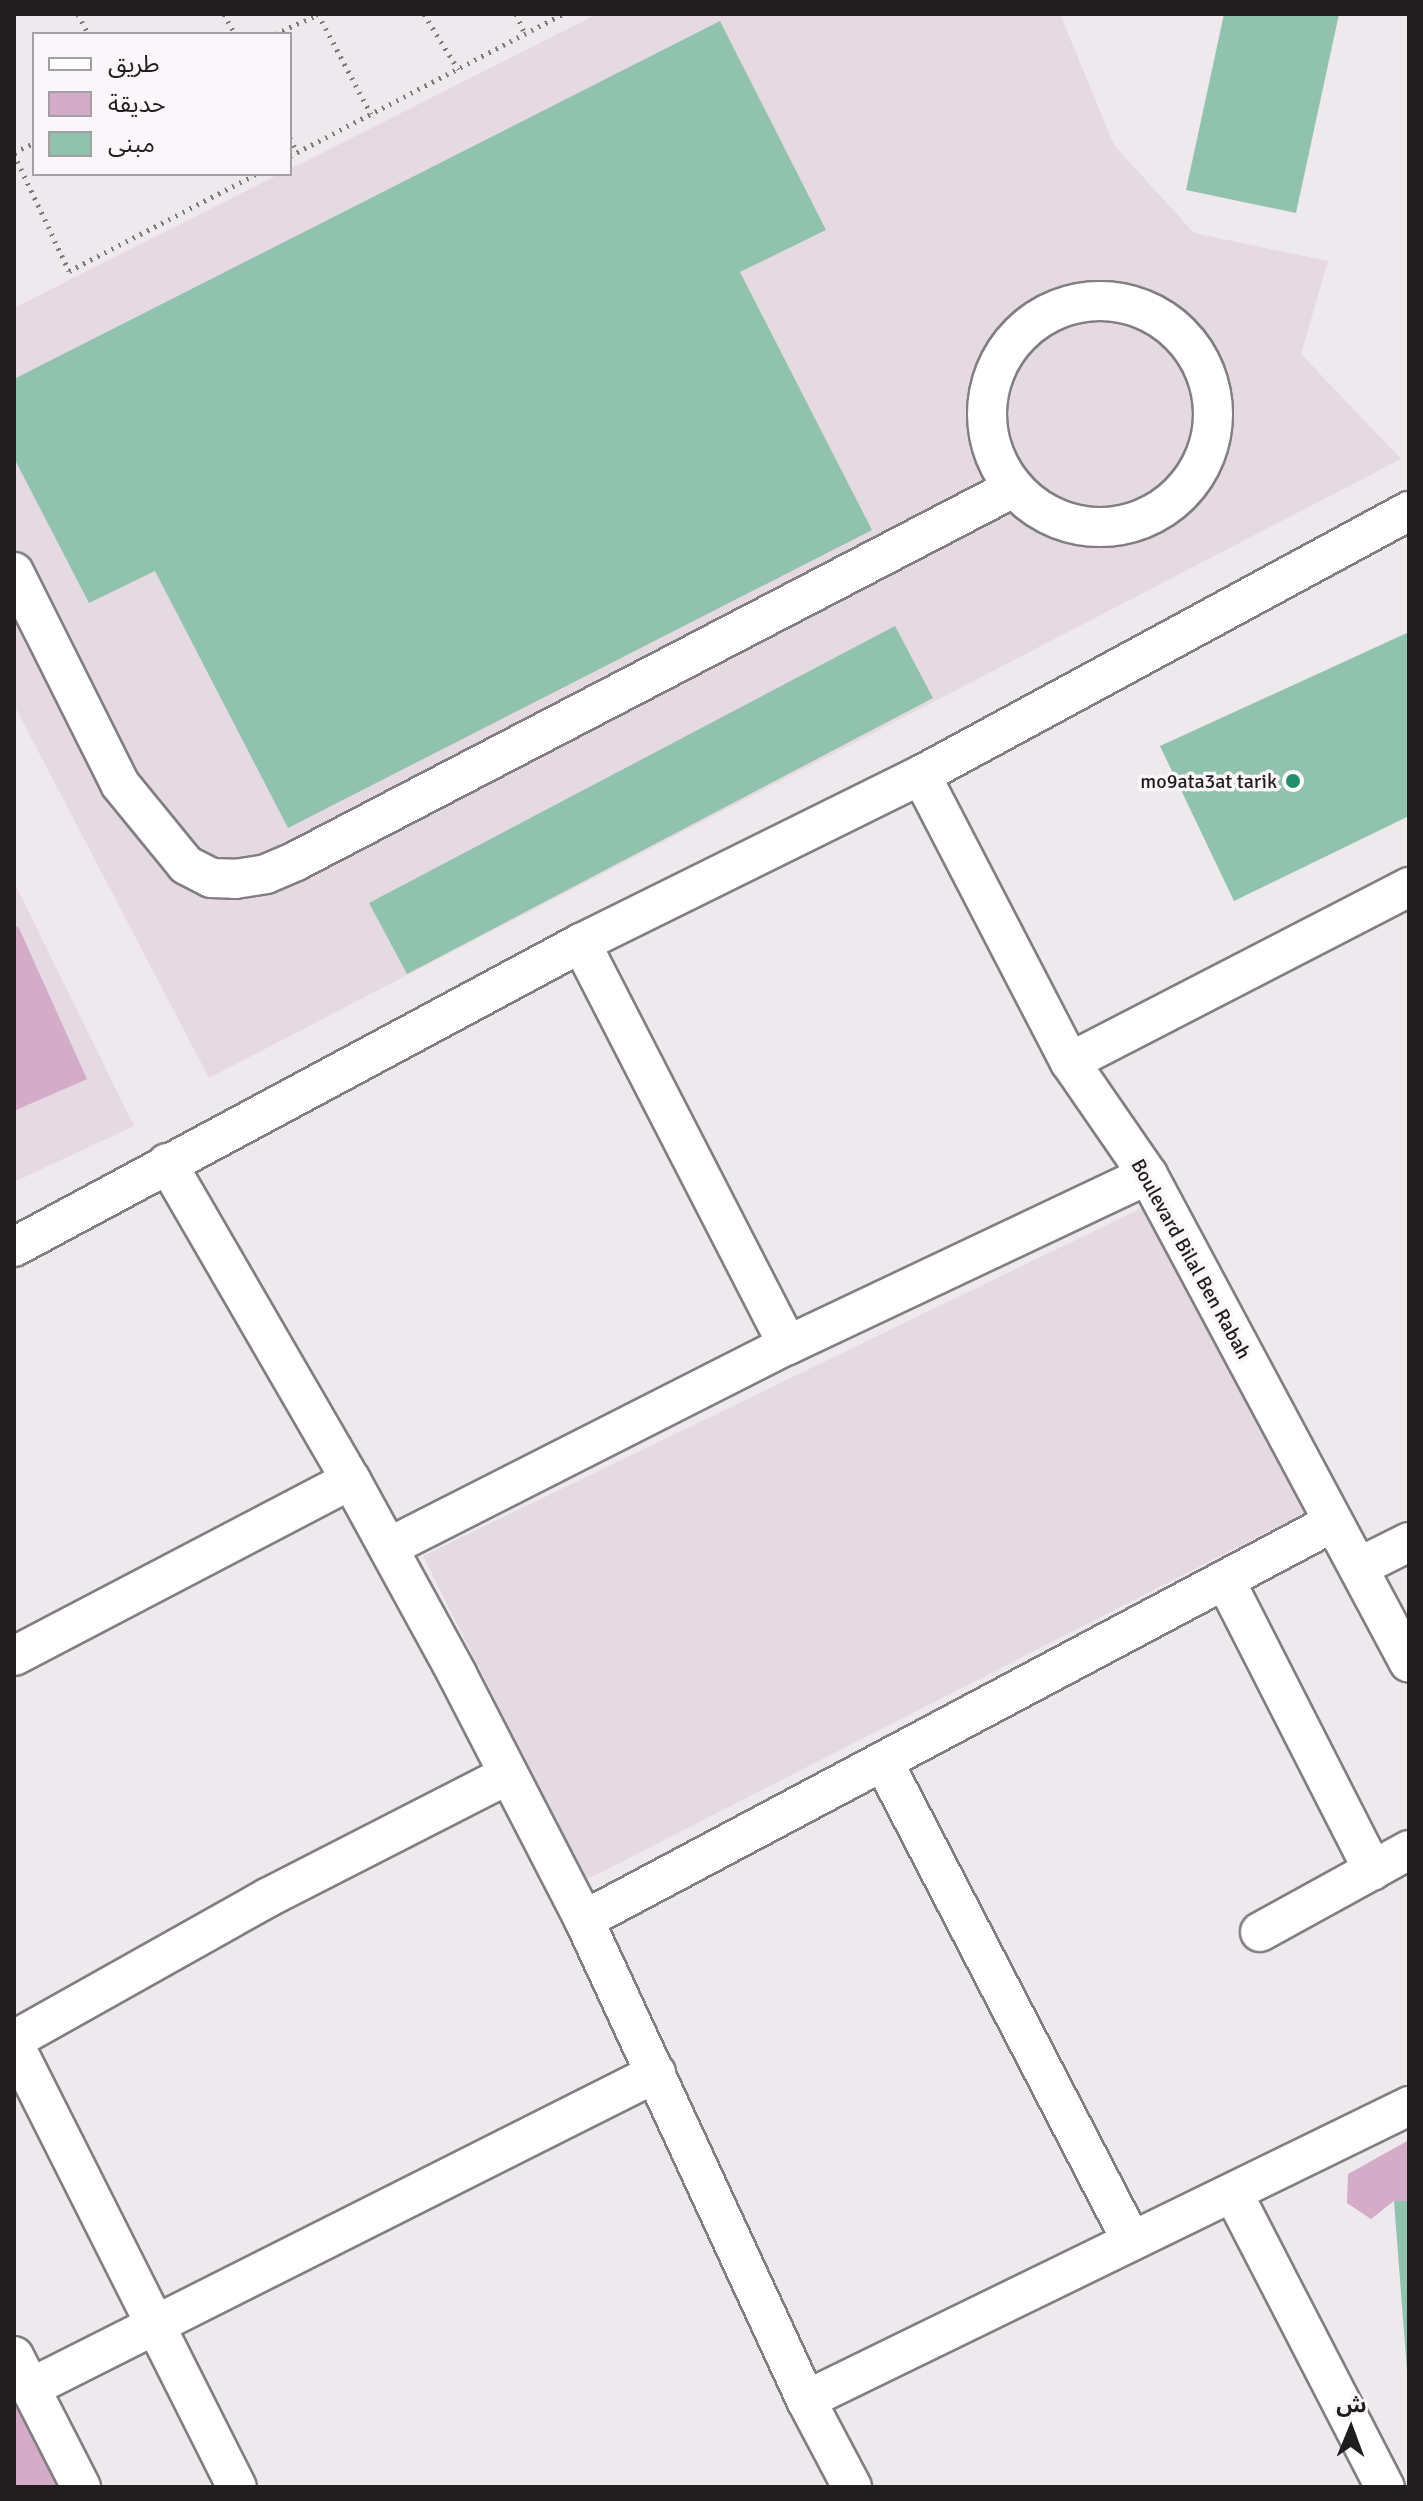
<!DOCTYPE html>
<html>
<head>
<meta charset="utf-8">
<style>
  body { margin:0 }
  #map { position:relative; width:1423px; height:2501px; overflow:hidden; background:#eee9ec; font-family:Signika,"Noto Sans Arabic",sans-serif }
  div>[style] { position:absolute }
  .built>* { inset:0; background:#e6dae2 }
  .green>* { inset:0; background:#d5acc8 }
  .building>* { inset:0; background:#90c2ad }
  .path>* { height:5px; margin-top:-2.5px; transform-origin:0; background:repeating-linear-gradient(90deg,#7e7a7c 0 2px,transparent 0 8px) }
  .roads { filter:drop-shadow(2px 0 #827e81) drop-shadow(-2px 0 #827e81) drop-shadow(0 2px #827e81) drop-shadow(0 -2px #827e81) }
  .minor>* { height:38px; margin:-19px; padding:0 19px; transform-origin:19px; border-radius:19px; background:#fff }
  .minor>.ring { margin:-19px; padding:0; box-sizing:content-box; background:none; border:38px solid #fff; border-radius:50% }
  .dots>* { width:22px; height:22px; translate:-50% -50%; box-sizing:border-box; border:4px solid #fbf6fa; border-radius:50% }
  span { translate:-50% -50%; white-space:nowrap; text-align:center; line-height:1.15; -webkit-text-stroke:7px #fbf6fa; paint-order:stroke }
  .poi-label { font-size:20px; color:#1f1d1e }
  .right { translate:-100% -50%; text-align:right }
  .street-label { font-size:20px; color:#1f1d1e }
  .frame { position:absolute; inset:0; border:16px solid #1f1d1e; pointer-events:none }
  .legend { position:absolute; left:32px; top:32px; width:260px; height:144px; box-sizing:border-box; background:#fbf6fa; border:2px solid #a39fa2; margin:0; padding:10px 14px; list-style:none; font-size:24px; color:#1f1d1e }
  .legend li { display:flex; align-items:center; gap:16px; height:40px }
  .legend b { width:40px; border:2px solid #a39fa2 }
  .north { position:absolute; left:1311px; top:2389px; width:80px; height:80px; -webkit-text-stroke:6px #fbf6fa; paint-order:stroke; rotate:1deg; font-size:22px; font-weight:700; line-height:32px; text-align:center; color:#1f1d1e }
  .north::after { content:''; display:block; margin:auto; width:28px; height:36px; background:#1f1d1e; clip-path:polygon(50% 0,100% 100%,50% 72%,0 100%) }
</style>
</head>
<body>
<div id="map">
  <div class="built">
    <i style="clip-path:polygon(597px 14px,1060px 14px,1114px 145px,1194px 233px,1328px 261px,1301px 354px,1401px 459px,209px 1078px,14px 705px,14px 308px,279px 174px,290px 174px,290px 169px)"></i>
    <i style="clip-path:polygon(14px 882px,134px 1126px,14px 1182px)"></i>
    <i style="clip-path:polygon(1152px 1203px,1306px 1512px,586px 1880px,423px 1556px)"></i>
  </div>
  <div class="green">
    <i style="clip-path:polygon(18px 926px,87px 1079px,14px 1111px,14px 928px)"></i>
    <i style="clip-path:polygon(1409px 2140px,1409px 2201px,1394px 2201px,1371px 2219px,1347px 2203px,1348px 2174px)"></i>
    <i style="clip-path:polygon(14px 2361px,79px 2487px,14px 2487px)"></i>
  </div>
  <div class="building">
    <i style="clip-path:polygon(1224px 14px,1339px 14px,1296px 213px,1186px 190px)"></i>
    <i style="clip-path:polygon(720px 21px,826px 230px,740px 272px,872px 530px,288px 828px,155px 571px,89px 603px,14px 458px,14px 379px)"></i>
    <i style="clip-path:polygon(895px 626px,933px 698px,407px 974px,369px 903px)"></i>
    <i style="clip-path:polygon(1409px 632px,1409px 816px,1234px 901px,1160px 746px)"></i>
    <i style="clip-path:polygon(1394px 2201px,1409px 2201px,1409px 2371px,1407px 2371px)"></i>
  </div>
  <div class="path">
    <i style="left:78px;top:14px;width:22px;rotate:63deg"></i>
    <i style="left:224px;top:14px;width:23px;rotate:61deg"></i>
    <i style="left:318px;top:14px;width:113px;rotate:62.1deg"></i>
    <i style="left:424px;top:14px;width:65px;rotate:58.3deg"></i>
    <i style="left:516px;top:14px;width:22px;rotate:66deg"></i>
    <i style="left:275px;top:34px;width:48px;rotate:-24.4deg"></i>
    <i style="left:290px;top:138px;width:16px;rotate:63deg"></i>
    <i style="left:14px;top:152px;width:22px;rotate:-24deg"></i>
    <i style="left:14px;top:154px;width:129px;rotate:64.8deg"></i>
    <i style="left:69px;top:271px;width:211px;rotate:-27.4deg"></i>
    <i style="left:290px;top:156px;width:308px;rotate:-27.5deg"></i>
  </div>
  <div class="roads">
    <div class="minor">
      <i class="ring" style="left:987px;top:301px;width:188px;height:188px"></i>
      <i style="left:14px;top:572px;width:237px;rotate:63.4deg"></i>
      <i style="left:120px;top:784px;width:104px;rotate:50.8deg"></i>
      <i style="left:186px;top:865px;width:28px;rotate:27deg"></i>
      <i style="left:211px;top:878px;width:24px;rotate:2deg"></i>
      <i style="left:235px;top:879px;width:31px;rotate:-9deg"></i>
      <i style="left:266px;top:874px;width:33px;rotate:-23deg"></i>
      <i style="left:296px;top:861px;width:808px;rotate:-27.48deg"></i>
      <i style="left:921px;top:775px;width:323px;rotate:62.6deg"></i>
      <i style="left:1070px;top:1062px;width:137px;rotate:55.4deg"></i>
      <i style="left:1148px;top:1175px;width:553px;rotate:61.86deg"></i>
      <i style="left:581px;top:943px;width:452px;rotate:62.8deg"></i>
      <i style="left:1070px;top:1062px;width:382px;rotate:-27.3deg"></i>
      <i style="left:167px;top:1163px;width:367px;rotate:59.9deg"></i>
      <i style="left:351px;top:1480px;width:221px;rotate:61.3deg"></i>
      <i style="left:457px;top:1674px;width:277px;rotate:62.7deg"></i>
      <i style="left:584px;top:1920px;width:529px;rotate:65.18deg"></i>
      <i style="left:806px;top:2400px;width:98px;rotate:62.1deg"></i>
      <i style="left:14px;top:1247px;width:643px;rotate:-28.2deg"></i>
      <i style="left:581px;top:943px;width:379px;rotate:-26.3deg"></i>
      <i style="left:921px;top:775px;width:555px;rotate:-28.41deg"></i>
      <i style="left:389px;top:1547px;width:447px;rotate:-26.9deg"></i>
      <i style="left:788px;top:1345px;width:398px;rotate:-25.3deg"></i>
      <i style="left:1359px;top:1567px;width:56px;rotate:-26.6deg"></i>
      <i style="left:1225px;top:1580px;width:326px;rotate:63deg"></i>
      <i style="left:14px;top:1656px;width:380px;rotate:-27.6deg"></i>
      <i style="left:884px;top:1763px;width:537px;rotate:62.62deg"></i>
      <i style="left:584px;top:1920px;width:847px;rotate:-27.96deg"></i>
      <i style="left:1260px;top:1932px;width:170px;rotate:-28.8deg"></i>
      <i style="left:14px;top:2040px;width:292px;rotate:-29.3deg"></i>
      <i style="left:269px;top:1897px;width:267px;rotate:-27.1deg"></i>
      <i style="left:14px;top:2044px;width:496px;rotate:63.3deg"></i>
      <i style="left:1233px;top:2193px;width:331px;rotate:62.7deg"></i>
      <i style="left:14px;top:2356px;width:147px;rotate:62.9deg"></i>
      <i style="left:30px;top:2388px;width:701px;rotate:-26.71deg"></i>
      <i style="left:806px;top:2400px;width:671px;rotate:-25.99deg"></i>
    </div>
  </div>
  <div class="dots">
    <i style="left:1293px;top:781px;background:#208d6c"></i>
  </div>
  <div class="poi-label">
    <span class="right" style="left:1277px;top:781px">mo9ata3at tarik</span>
  </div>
  <div class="street-label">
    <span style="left:1191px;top:1259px;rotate:61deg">Boulevard Bilal Ben Rabah</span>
  </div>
  <div class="frame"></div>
  <ul class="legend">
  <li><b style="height:10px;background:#fff"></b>طريق</li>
  <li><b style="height:22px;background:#d5acc8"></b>حديقة</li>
  <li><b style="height:22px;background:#90c2ad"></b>مبنى</li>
  </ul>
  <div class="north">ش</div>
</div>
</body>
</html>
